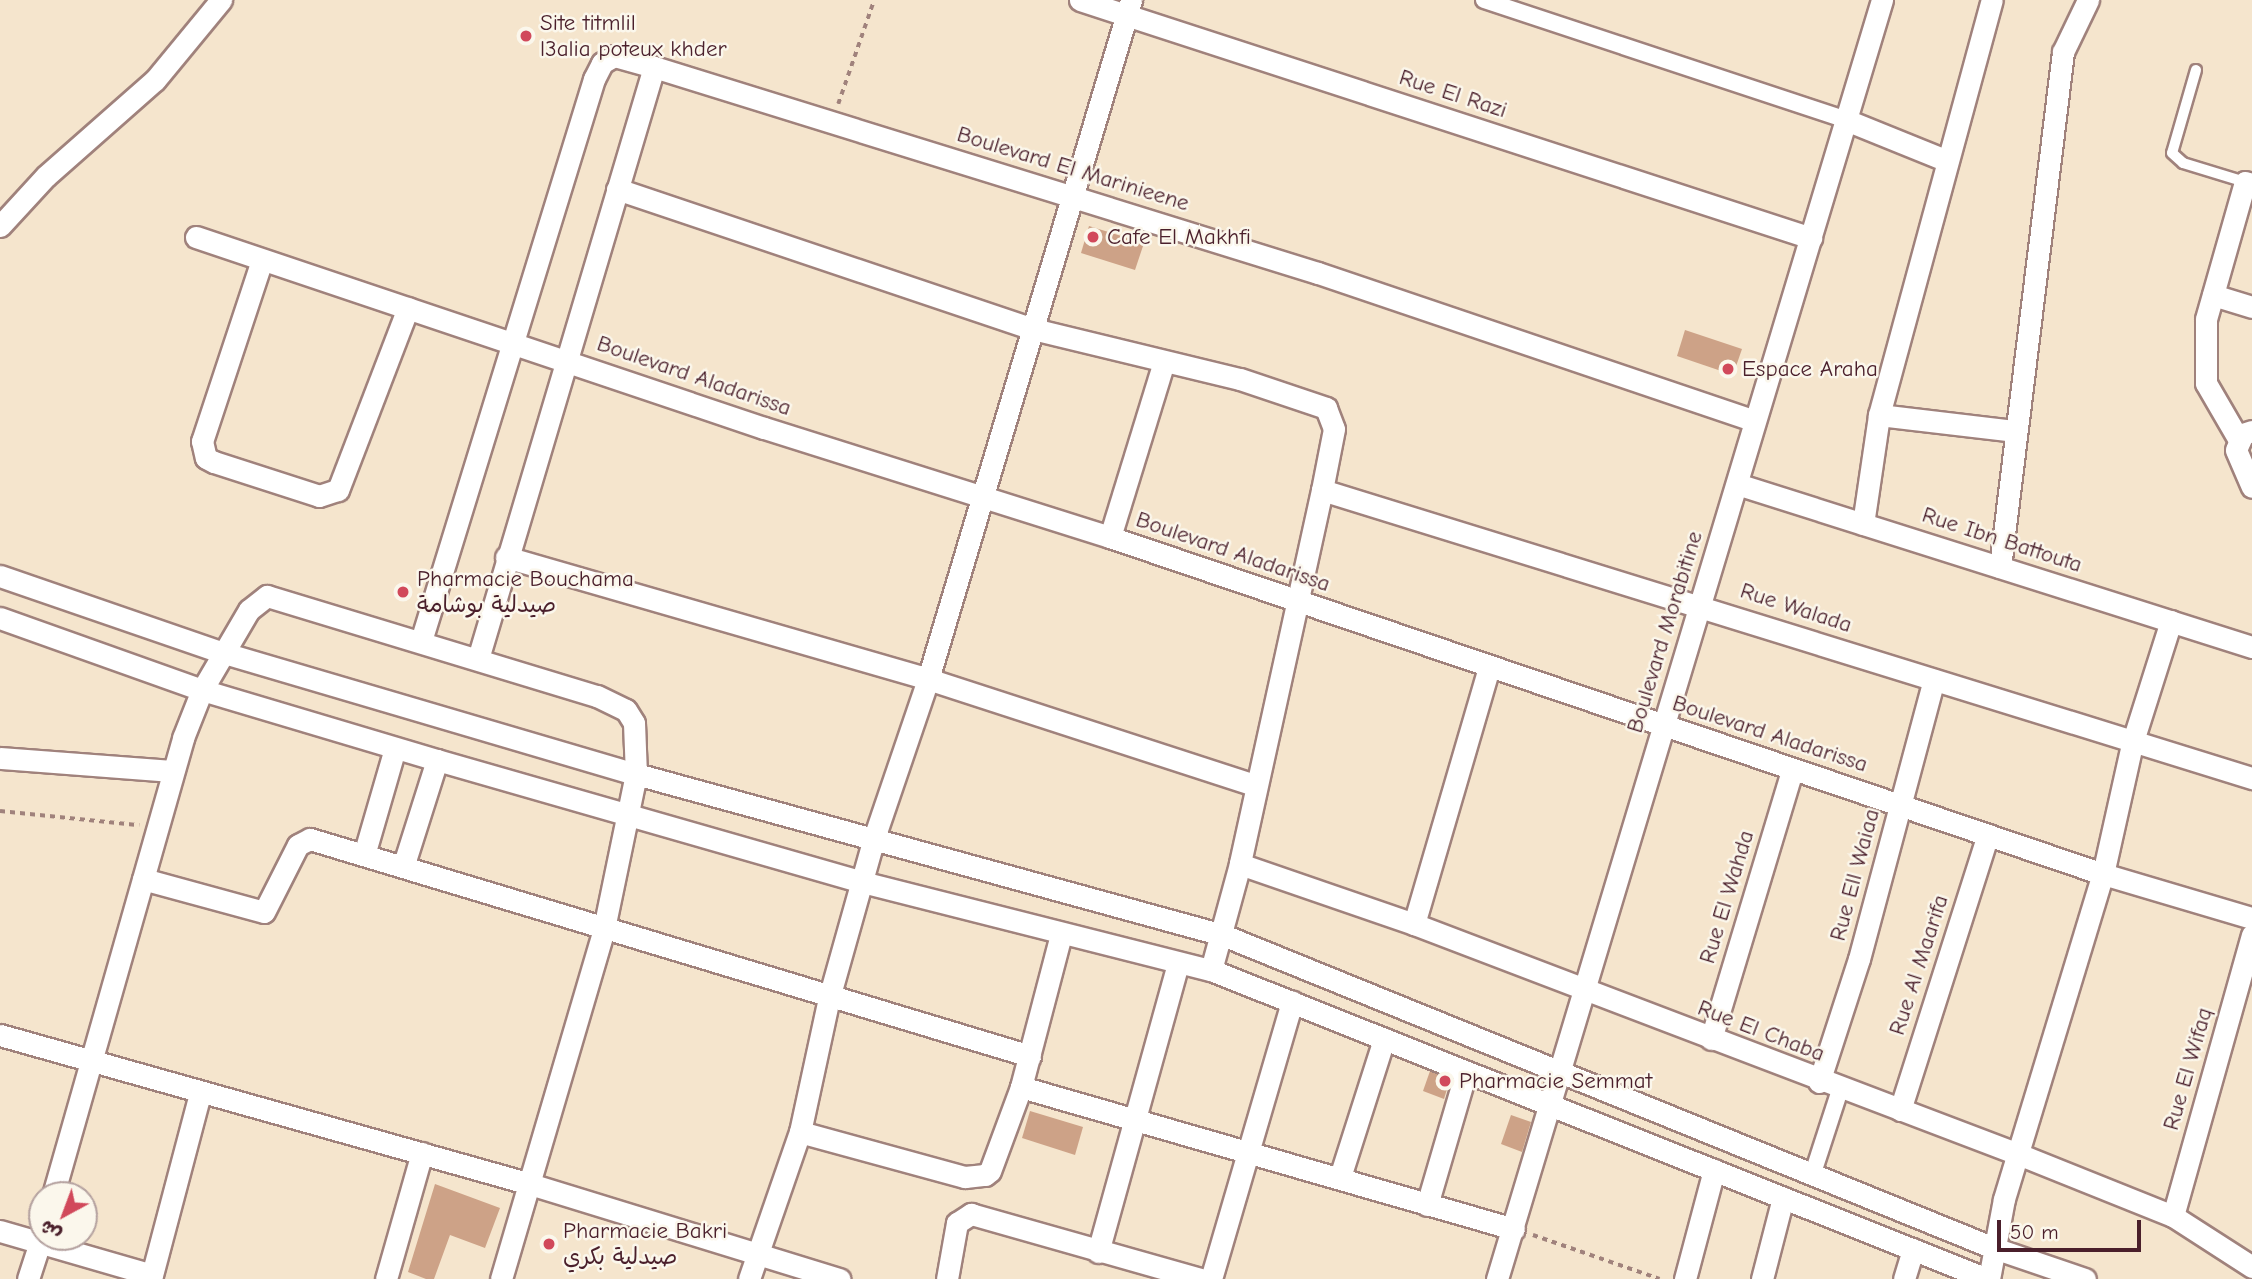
<!DOCTYPE html>
<html>
<head>
<meta charset="utf-8">
<style>
  body { margin:0 }
  #map { position:relative; width:2252px; height:1279px; overflow:hidden; background:#f5e5cd; font-family:"Comic Neue","Playpen Sans Arabic",sans-serif }
  div>[style] { position:absolute }
  .building>* { inset:0; background:#cda287 }
  .path>* { height:3.5px; margin-top:-1.75px; transform-origin:0; background:repeating-linear-gradient(90deg,#a0827c 0 5px,transparent 0 10px) }
  .roads { filter:drop-shadow(2px 0 #a0827c) drop-shadow(-2px 0 #a0827c) drop-shadow(0 2px #a0827c) drop-shadow(0 -2px #a0827c) }
  .service>* { height:10px; margin:-5px; padding:0 5px; transform-origin:5px; border-radius:5px; background:#fff }
  .pedestrian>* { height:16px; margin:-8px; padding:0 8px; transform-origin:8px; border-radius:8px; background:#fff }
  .minor>* { height:21px; margin:-10.5px; padding:0 10.5px; transform-origin:10.5px; border-radius:10.5px; background:#fff }
  .dots>* { width:19px; height:19px; translate:-50% -50%; box-sizing:border-box; border:4px solid #fbf7ec; border-radius:50% }
  span { translate:-50% -50%; white-space:nowrap; text-align:center; line-height:1.15; -webkit-text-stroke:5px #fbf7ec; paint-order:stroke }
  .poi-label { font-size:23px; color:#4a1f2b }
  .left { translate:0 -50%; text-align:left }
  .street-label { font-size:23px; color:#4a1f2b }
  .north { position:absolute; left:28px; top:1181px; width:70px; height:70px; box-sizing:border-box; background:#fbf7ec; border:2px solid #b4a19f; border-radius:50%; rotate:221deg; font-size:19px; font-weight:700; line-height:28px; text-align:center; color:#4a1f2b }
  .north::after { content:''; display:block; margin:auto; width:24px; height:32px; background:#d1495b; clip-path:polygon(50% 0,100% 100%,50% 72%,0 100%) }
  .scale { position:absolute; left:1997px; top:1220px; width:144px; height:32px; box-sizing:border-box; border:4px solid #4a1f2b; border-top:0; padding-left:9px; font-size:21px; line-height:24px; white-space:nowrap; color:#4a1f2b; -webkit-text-stroke:5px #fbf7ec; paint-order:stroke }
</style>
</head>
<body>
<div id="map">
  <div class="building">
    <i style="clip-path:polygon(1089px 226px,1144px 243px,1135px 270px,1081px 253px)"></i>
    <i style="clip-path:polygon(1685px 330px,1742px 349px,1733px 375px,1677px 356px)"></i>
    <i style="clip-path:polygon(1430px 1071px,1450px 1079px,1444px 1099px,1423px 1091px)"></i>
    <i style="clip-path:polygon(1030px 1111px,1083px 1127px,1075px 1155px,1022px 1138px)"></i>
    <i style="clip-path:polygon(1511px 1115px,1531px 1122px,1522px 1152px,1501px 1144px)"></i>
    <i style="clip-path:polygon(435px 1184px,500px 1208px,485px 1248px,450px 1235px,434px 1279px,426px 1279px,408px 1272px)"></i>
  </div>
  <div class="path">
    <i style="left:838px;top:104px;width:110px;rotate:-70.9deg"></i>
    <i style="left:0;top:811px;width:140px;rotate:5.8deg"></i>
    <i style="left:1533px;top:1235px;width:134px;rotate:19.1deg"></i>
  </div>
  <div class="roads">
    <div class="service">
      <i style="left:2196px;top:70px;width:86px;rotate:106.1deg"></i>
      <i style="left:2172px;top:153px;width:15px;rotate:42deg"></i>
      <i style="left:2183px;top:163px;width:65px;rotate:17deg"></i>
    </div>
    <div class="pedestrian">
      <i style="left:1484px;top:0;width:381px;rotate:18.3deg"></i>
      <i style="left:1813px;top:1173px;width:87px;rotate:-72deg"></i>
    </div>
    <div class="minor">
      <i style="left:1080px;top:0;width:769px;rotate:18.03deg"></i>
      <i style="left:654px;top:67px;width:695px;rotate:17.24deg"></i>
      <i style="left:1318px;top:273px;width:460px;rotate:18.7deg"></i>
      <i style="left:1846px;top:120px;width:107px;rotate:22deg"></i>
      <i style="left:617px;top:189px;width:439px;rotate:18.6deg"></i>
      <i style="left:1033px;top:329px;width:213px;rotate:13.6deg"></i>
      <i style="left:1240px;top:379px;width:91px;rotate:18.6deg"></i>
      <i style="left:1326px;top:408px;width:22px;rotate:69deg"></i>
      <i style="left:1334px;top:429px;width:62px;rotate:101.1deg"></i>
      <i style="left:1322px;top:490px;width:383px;rotate:102.4deg"></i>
      <i style="left:1240px;top:864px;width:110px;rotate:105.3deg"></i>
      <i style="left:0;top:226px;width:68px;rotate:-47.4deg"></i>
      <i style="left:46px;top:176px;width:145px;rotate:-41.4deg"></i>
      <i style="left:155px;top:80px;width:104px;rotate:-50.5deg"></i>
      <i style="left:196px;top:237px;width:599px;rotate:18.59deg"></i>
      <i style="left:764px;top:428px;width:363px;rotate:17.5deg"></i>
      <i style="left:1110px;top:537px;width:1049px;rotate:18.75deg"></i>
      <i style="left:2103px;top:874px;width:155px;rotate:16.5deg"></i>
      <i style="left:262px;top:260px;width:191px;rotate:108.3deg"></i>
      <i style="left:202px;top:441px;width:17px;rotate:77deg"></i>
      <i style="left:206px;top:458px;width:9px;rotate:27deg"></i>
      <i style="left:214px;top:462px;width:110px;rotate:17.9deg"></i>
      <i style="left:319px;top:496px;width:20px;rotate:-18deg"></i>
      <i style="left:338px;top:490px;width:195px;rotate:-69deg"></i>
      <i style="left:2213px;top:295px;width:41px;rotate:17.1deg"></i>
      <i style="left:1879px;top:415px;width:138px;rotate:6.7deg"></i>
      <i style="left:2252px;top:431px;width:9px;rotate:162deg"></i>
      <i style="left:2243px;top:434px;width:17px;rotate:114deg"></i>
      <i style="left:2236px;top:450px;width:40px;rotate:66.6deg"></i>
      <i style="left:2239px;top:440px;width:66px;rotate:-120.1deg"></i>
      <i style="left:2206px;top:383px;width:64px;rotate:-90deg"></i>
      <i style="left:2206px;top:319px;width:142px;rotate:-74.1deg"></i>
      <i style="left:2245px;top:182px;width:7px;rotate:16deg"></i>
      <i style="left:1737px;top:484px;width:540px;rotate:17.56deg"></i>
      <i style="left:1322px;top:490px;width:974px;rotate:17.21deg"></i>
      <i style="left:1863px;top:524px;width:110px;rotate:-81.6deg"></i>
      <i style="left:1879px;top:415px;width:430px;rotate:-74.8deg"></i>
      <i style="left:1110px;top:537px;width:183px;rotate:-72.9deg"></i>
      <i style="left:506px;top:557px;width:439px;rotate:16.1deg"></i>
      <i style="left:928px;top:679px;width:344px;rotate:18deg"></i>
      <i style="left:2000px;top:567px;width:519px;rotate:-83.03deg"></i>
      <i style="left:2063px;top:52px;width:58px;rotate:-64.3deg"></i>
      <i style="left:0;top:576px;width:237px;rotate:19deg"></i>
      <i style="left:224px;top:653px;width:429px;rotate:16.4deg"></i>
      <i style="left:636px;top:774px;width:609px;rotate:15.34deg"></i>
      <i style="left:1223px;top:935px;width:832px;rotate:22.1deg"></i>
      <i style="left:1994px;top:1248px;width:96px;rotate:18.8deg"></i>
      <i style="left:0;top:618px;width:214px;rotate:19.6deg"></i>
      <i style="left:202px;top:690px;width:245px;rotate:16.6deg"></i>
      <i style="left:437px;top:760px;width:442px;rotate:16deg"></i>
      <i style="left:862px;top:882px;width:360px;rotate:14.2deg"></i>
      <i style="left:1211px;top:970px;width:835px;rotate:21.71deg"></i>
      <i style="left:421px;top:641px;width:588px;rotate:-72.89deg"></i>
      <i style="left:594px;top:79px;width:18px;rotate:-63deg"></i>
      <i style="left:602px;top:63px;width:14px;rotate:-30deg"></i>
      <i style="left:614px;top:56px;width:41px;rotate:15.4deg"></i>
      <i style="left:654px;top:67px;width:618px;rotate:106.56deg"></i>
      <i style="left:0;top:758px;width:172px;rotate:4.3deg"></i>
      <i style="left:364px;top:855px;width:111px;rotate:-73.8deg"></i>
      <i style="left:404px;top:864px;width:109px;rotate:-72.4deg"></i>
      <i style="left:1240px;top:864px;width:184px;rotate:19deg"></i>
      <i style="left:1414px;top:924px;width:646px;rotate:20.85deg"></i>
      <i style="left:2018px;top:1154px;width:167px;rotate:21.8deg"></i>
      <i style="left:2173px;top:1216px;width:94px;rotate:32.8deg"></i>
      <i style="left:143px;top:879px;width:125px;rotate:15.3deg"></i>
      <i style="left:264px;top:912px;width:75px;rotate:-63.1deg"></i>
      <i style="left:298px;top:845px;width:13px;rotate:-27deg"></i>
      <i style="left:310px;top:839px;width:752px;rotate:16.77deg"></i>
      <i style="left:1414px;top:924px;width:267px;rotate:-73.7deg"></i>
      <i style="left:0;top:1035px;width:547px;rotate:15.69deg"></i>
      <i style="left:527px;top:1183px;width:327px;rotate:17.1deg"></i>
      <i style="left:1711px;top:1039px;width:281px;rotate:-73.2deg"></i>
      <i style="left:1819px;top:1082px;width:129px;rotate:-72deg"></i>
      <i style="left:1859px;top:959px;width:289px;rotate:-75deg"></i>
      <i style="left:1021px;top:1087px;width:513px;rotate:16.07deg"></i>
      <i style="left:1900px;top:1110px;width:289px;rotate:-72.3deg"></i>
      <i style="left:800px;top:1132px;width:171px;rotate:15.3deg"></i>
      <i style="left:965px;top:1177px;width:20px;rotate:-6deg"></i>
      <i style="left:985px;top:1175px;width:6px;rotate:-39deg"></i>
      <i style="left:990px;top:1171px;width:90px;rotate:-69.7deg"></i>
      <i style="left:1021px;top:1087px;width:158px;rotate:-75.3deg"></i>
      <i style="left:1340px;top:1177px;width:145px;rotate:-72.3deg"></i>
      <i style="left:53px;top:1195px;width:475px;rotate:-74.1deg"></i>
      <i style="left:183px;top:738px;width:52px;rotate:-68.4deg"></i>
      <i style="left:202px;top:690px;width:93px;rotate:-59.6deg"></i>
      <i style="left:249px;top:610px;width:23px;rotate:-38deg"></i>
      <i style="left:267px;top:596px;width:345px;rotate:16.9deg"></i>
      <i style="left:597px;top:696px;width:32px;rotate:26deg"></i>
      <i style="left:626px;top:710px;width:15px;rotate:58deg"></i>
      <i style="left:634px;top:723px;width:51px;rotate:87.8deg"></i>
      <i style="left:636px;top:774px;width:158px;rotate:101.7deg"></i>
      <i style="left:604px;top:929px;width:365px;rotate:106.4deg"></i>
      <i style="left:1427px;top:1205px;width:139px;rotate:-73.7deg"></i>
      <i style="left:2173px;top:1216px;width:292px;rotate:-74.3deg"></i>
      <i style="left:0;top:1231px;width:158px;rotate:16.1deg"></i>
      <i style="left:1098px;top:1252px;width:300px;rotate:-74.5deg"></i>
      <i style="left:28px;top:1279px;width:45px;rotate:-72deg"></i>
      <i style="left:151px;top:1279px;width:192px;rotate:-75.2deg"></i>
      <i style="left:386px;top:1279px;width:131px;rotate:-74.1deg"></i>
      <i style="left:749px;top:1279px;width:156px;rotate:-70.9deg"></i>
      <i style="left:800px;top:1132px;width:137px;rotate:-77.8deg"></i>
      <i style="left:829px;top:998px;width:163px;rotate:-74.3deg"></i>
      <i style="left:873px;top:841px;width:171px;rotate:-71.2deg"></i>
      <i style="left:928px;top:679px;width:709px;rotate:-73.35deg"></i>
      <i style="left:947px;top:1279px;width:57px;rotate:-79.9deg"></i>
      <i style="left:957px;top:1223px;width:17px;rotate:-33deg"></i>
      <i style="left:971px;top:1214px;width:238px;rotate:15.8deg"></i>
      <i style="left:1211px;top:1279px;width:289px;rotate:-73.7deg"></i>
      <i style="left:1497px;top:1279px;width:1336px;rotate:-73.25deg"></i>
      <i style="left:1685px;top:1279px;width:113px;rotate:-75.1deg"></i>
      <i style="left:1762px;top:1279px;width:84px;rotate:-75.5deg"></i>
      <i style="left:1904px;top:1279px;width:31px;rotate:-73deg"></i>
      <i style="left:1989px;top:1279px;width:81px;rotate:-79.4deg"></i>
      <i style="left:2004px;top:1199px;width:340px;rotate:-73.1deg"></i>
      <i style="left:2103px;top:874px;width:133px;rotate:-77.4deg"></i>
      <i style="left:2132px;top:744px;width:129px;rotate:-72.4deg"></i>
    </div>
  </div>
  <div class="dots">
    <i style="left:526px;top:36px;background:#d1495b"></i>
    <i style="left:1093px;top:237px;background:#d1495b"></i>
    <i style="left:1728px;top:369px;background:#d1495b"></i>
    <i style="left:403px;top:592px;background:#d1495b"></i>
    <i style="left:1445px;top:1081px;background:#d1495b"></i>
    <i style="left:549px;top:1244px;background:#d1495b"></i>
  </div>
  <div class="poi-label">
    <span class="left" style="left:540px;top:36px">Site titmlil<br>l3alia poteux khder</span>
    <span class="left" style="left:1107px;top:237px">Cafe El Makhfi</span>
    <span class="left" style="left:1742px;top:369px">Espace Araha</span>
    <span class="left" style="left:417px;top:592px">Pharmacie Bouchama<br>صيدلية بوشامة</span>
    <span class="left" style="left:1459px;top:1081px">Pharmacie Semmat</span>
    <span class="left" style="left:563px;top:1244px">Pharmacie Bakri<br>صيدلية بكري</span>
  </div>
  <div class="street-label">
    <span style="left:1453px;top:94px;rotate:18deg">Rue El Razi</span>
    <span style="left:1073px;top:169px;rotate:17deg">Boulevard El Marinieene</span>
    <span style="left:694px;top:376px;rotate:19deg">Boulevard Aladarissa</span>
    <span style="left:2002px;top:540px;rotate:18deg">Rue Ibn Battouta</span>
    <span style="left:1233px;top:552px;rotate:19deg">Boulevard Aladarissa</span>
    <span style="left:1796px;top:608px;rotate:18deg">Rue Walada</span>
    <span style="left:1665px;top:632px;rotate:-73deg">Boulevard Morabitine</span>
    <span style="left:1770px;top:734px;rotate:18deg">Boulevard Aladarissa</span>
    <span style="left:1855px;top:875px;rotate:-75deg">Rue Ell Waiaa</span>
    <span style="left:1727px;top:897px;rotate:-73deg">Rue El Wahda</span>
    <span style="left:1919px;top:965px;rotate:-72deg">Rue Al Maarifa</span>
    <span style="left:1761px;top:1031px;rotate:21deg">Rue El Chaba</span>
    <span style="left:2188px;top:1069px;rotate:-74deg">Rue El Wifaq</span>
  </div>
  <div class="north">ش</div>
  <div class="scale">50 m</div>
</div>
</body>
</html>
